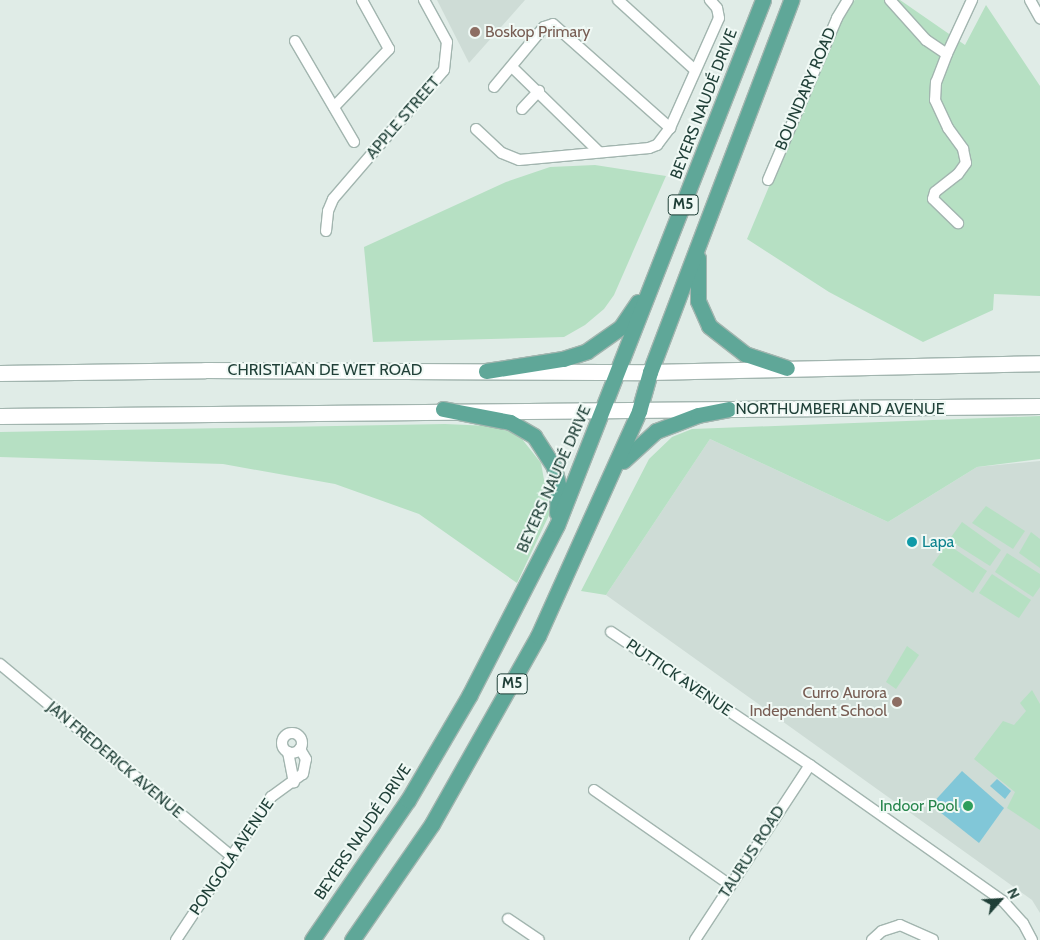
<!DOCTYPE html>
<html>
<head>
<meta charset="utf-8">
<style>
  body { margin:0 }
  #map { position:relative; width:1040px; height:940px; overflow:hidden; background:#e0ece7; font-family:Cabin,sans-serif }
  div>[style] { position:absolute }
  .built>* { inset:0; background:#cedcd6 }
  .green>* { inset:0; background:#b6e0c3 }
  .water>* { inset:0; background:#81c7d8 }
  .roads { filter:drop-shadow(1px 0 #a2b5af) drop-shadow(-1px 0 #a2b5af) drop-shadow(0 1px #a2b5af) drop-shadow(0 -1px #a2b5af) }
  .minor>* { height:10px; margin:-5px; padding:0 5px; transform-origin:5px; border-radius:5px; background:#fff }
  .minor>.ring { margin:-5px; padding:0; box-sizing:content-box; background:none; border:10px solid #fff; border-radius:50% }
  .secondary>* { height:15px; margin:-7.5px; padding:0 7.5px; transform-origin:7.5px; border-radius:7.5px; background:#fff }
  .primary>* { height:15px; margin:-7.5px; padding:0 7.5px; transform-origin:7.5px; border-radius:7.5px; background:#5fa798 }
  .dots>* { width:14px; height:14px; translate:-50% -50%; box-sizing:border-box; border:2px solid #f0f9f5; border-radius:50% }
  span { translate:-50% -50%; white-space:nowrap; text-align:center; line-height:1.15; -webkit-text-stroke:4px #f0f9f5; paint-order:stroke }
  .shield-label span { padding:1px 4px; background:#f0f9f5; border:1px solid; border-radius:4px; -webkit-text-stroke-width:0 }
  .shield-label { font-size:15px; color:#1f3f37; font-weight:700 }
  .education-label { font-size:16px; color:#785e54 }
  .left { translate:0 -50%; text-align:left }
  .right { translate:-100% -50%; text-align:right }
  .street-label { font-size:16px; color:#1f3f37 }
  .culture-label { font-size:16px; color:#0d838f }
  .leisure-label { font-size:16px; color:#27864d }
  .north { position:absolute; left:975px; top:875px; width:50px; height:50px; -webkit-text-stroke:4px #f0f9f5; paint-order:stroke; rotate:64deg; font-size:14px; font-weight:700; line-height:20px; text-align:center; color:#1f3f37 }
  .north::after { content:''; display:block; margin:auto; width:18px; height:22px; background:#1f3f37; clip-path:polygon(50% 0,100% 100%,50% 72%,0 100%) }
</style>
</head>
<body>
<div id="map">
  <div class="built">
    <i style="clip-path:polygon(437px 0,525px 0,469px 63px)"></i>
    <i style="clip-path:polygon(710px 439px,888px 522px,977px 467px,1040px 461px,1040px 913px,1032px 900px,606px 595px)"></i>
  </div>
  <div class="green">
    <i style="clip-path:polygon(855px 0,900px 0,965px 45px,986px 5px,1040px 86px,1040px 296px,994px 294px,993px 310px,923px 342px,829px 292px,747px 239px,843px 10px)"></i>
    <i style="clip-path:polygon(595px 165px,666px 176px,614px 295px,604px 309px,585px 325px,564px 337px,373px 342px,364px 247px,506px 182px,550px 167px)"></i>
    <i style="clip-path:polygon(1040px 416px,1040px 459px,977px 467px,888px 522px,710px 439px,606px 595px,581px 591px,649px 459px,672px 437px,692px 429px)"></i>
    <i style="clip-path:polygon(445px 424px,490px 426px,518px 434px,541px 463px,550px 513px,517px 583px,419px 514px,335px 484px,223px 464px,0 457px,0 432px)"></i>
    <i style="clip-path:polygon(986px 506px,1025px 531px,1013px 549px,972px 523px)"></i>
    <i style="clip-path:polygon(962px 522px,1001px 550px,990px 566px,949px 540px)"></i>
    <i style="clip-path:polygon(1031px 532px,1040px 539px,1040px 568px,1019px 553px)"></i>
    <i style="clip-path:polygon(947px 544px,987px 571px,973px 593px,932px 565px)"></i>
    <i style="clip-path:polygon(1007px 553px,1040px 574px,1040px 587px,1033px 597px,995px 572px)"></i>
    <i style="clip-path:polygon(992px 574px,1031px 600px,1019px 618px,979px 593px)"></i>
    <i style="clip-path:polygon(907px 646px,919px 655px,896px 689px,886px 682px)"></i>
    <i style="clip-path:polygon(1032px 690px,1040px 704px,1040px 830px,1007px 808px,1015px 792px,974px 759px,1003px 721px,1014px 725px,1026px 711px,1020px 703px)"></i>
  </div>
  <div class="water">
    <i style="clip-path:polygon(962px 771px,1004px 808px,979px 843px,931px 805px)"></i>
    <i style="clip-path:polygon(997px 779px,1011px 791px,1005px 799px,990px 786px)"></i>
  </div>
  <div class="roads">
    <div class="minor">
      <i style="left:618px;top:0;width:104px;rotate:42.3deg"></i>
      <i style="left:890px;top:0;width:54px;rotate:48deg"></i>
      <i style="left:926px;top:40px;width:25px;rotate:34deg"></i>
      <i style="left:947px;top:54px;width:60px;rotate:-65.2deg"></i>
      <i style="left:1030px;top:0;width:21px;rotate:61deg"></i>
      <i style="left:295px;top:41px;width:117px;rotate:59.7deg"></i>
      <i style="left:947px;top:54px;width:30px;rotate:111deg"></i>
      <i style="left:936px;top:82px;width:18px;rotate:93deg"></i>
      <i style="left:935px;top:100px;width:31px;rotate:65deg"></i>
      <i style="left:948px;top:128px;width:26px;rotate:54deg"></i>
      <i style="left:963px;top:149px;width:14px;rotate:78deg"></i>
      <i style="left:966px;top:163px;width:14px;rotate:126deg"></i>
      <i style="left:958px;top:174px;width:29px;rotate:142deg"></i>
      <i style="left:935px;top:192px;width:7px;rotate:106deg"></i>
      <i style="left:933px;top:199px;width:35px;rotate:44deg"></i>
      <i style="left:512px;top:67px;width:122px;rotate:44.3deg"></i>
      <i style="left:494px;top:87px;width:78px;rotate:-50.2deg"></i>
      <i style="left:544px;top:27px;width:9px;rotate:-18deg"></i>
      <i style="left:553px;top:24px;width:157px;rotate:41.6deg"></i>
      <i style="left:334px;top:107px;width:80px;rotate:-46.5deg"></i>
      <i style="left:389px;top:49px;width:56px;rotate:-118.9deg"></i>
      <i style="left:522px;top:109px;width:25px;rotate:-47deg"></i>
      <i style="left:476px;top:129px;width:35px;rotate:43deg"></i>
      <i style="left:502px;top:153px;width:18px;rotate:22deg"></i>
      <i style="left:519px;top:160px;width:131px;rotate:-5.3deg"></i>
      <i style="left:649px;top:148px;width:9px;rotate:-21deg"></i>
      <i style="left:657px;top:145px;width:21px;rotate:-53deg"></i>
      <i style="left:670px;top:128px;width:120px;rotate:-66deg"></i>
      <i style="left:719px;top:18px;width:10px;rotate:-101deg"></i>
      <i style="left:717px;top:8px;width:11px;rotate:-131deg"></i>
      <i style="left:768px;top:180px;width:176px;rotate:-66.9deg"></i>
      <i style="left:837px;top:18px;width:21px;rotate:-59deg"></i>
      <i style="left:326px;top:231px;width:20px;rotate:-84deg"></i>
      <i style="left:328px;top:211px;width:13px;rotate:-67deg"></i>
      <i style="left:333px;top:199px;width:170px;rotate:-49.3deg"></i>
      <i style="left:444px;top:70px;width:28px;rotate:-84deg"></i>
      <i style="left:447px;top:42px;width:48px;rotate:-118.7deg"></i>
      <i style="left:611px;top:632px;width:239px;rotate:33.8deg"></i>
      <i style="left:810px;top:765px;width:236px;rotate:35.2deg"></i>
      <i style="left:1003px;top:901px;width:30px;rotate:48deg"></i>
      <i style="left:1023px;top:923px;width:19px;rotate:62deg"></i>
      <i style="left:0;top:664px;width:300px;rotate:39.7deg"></i>
      <i class="ring" style="left:282px;top:733px;width:10px;height:10px"></i>
      <i style="left:288px;top:752px;width:31px;rotate:79deg"></i>
      <i style="left:594px;top:790px;width:166px;rotate:34.9deg"></i>
      <i style="left:508px;top:919px;width:37px;rotate:34deg"></i>
      <i style="left:176px;top:940px;width:172px;rotate:-56.4deg"></i>
      <i style="left:271px;top:797px;width:39px;rotate:-36deg"></i>
      <i style="left:303px;top:774px;width:15px;rotate:-79deg"></i>
      <i style="left:306px;top:759px;width:12px;rotate:-121deg"></i>
      <i style="left:695px;top:940px;width:209px;rotate:-56.7deg"></i>
      <i style="left:872px;top:940px;width:13px;rotate:-42deg"></i>
      <i style="left:882px;top:931px;width:19px;rotate:-18deg"></i>
      <i style="left:900px;top:925px;width:36px;rotate:24deg"></i>
    </div>
    <div class="secondary">
      <i style="left:0;top:373px;width:205px;rotate:-0.8deg"></i>
      <i style="left:205px;top:370px;width:445px;rotate:0.3deg"></i>
      <i style="left:650px;top:372px;width:390px;rotate:-1.3deg"></i>
      <i style="left:0;top:416px;width:1040px;rotate:-0.55deg"></i>
    </div>
    <div class="primary">
      <i style="left:698px;top:258px;width:43px;rotate:90deg"></i>
      <i style="left:698px;top:301px;width:27px;rotate:66deg"></i>
      <i style="left:709px;top:326px;width:46px;rotate:37.9deg"></i>
      <i style="left:745px;top:354px;width:44px;rotate:18.4deg"></i>
      <i style="left:486px;top:371px;width:78px;rotate:-8.9deg"></i>
      <i style="left:563px;top:359px;width:25px;rotate:-18deg"></i>
      <i style="left:587px;top:351px;width:42px;rotate:-35.2deg"></i>
      <i style="left:621px;top:327px;width:30px;rotate:-56deg"></i>
      <i style="left:443px;top:409px;width:68px;rotate:11deg"></i>
      <i style="left:510px;top:422px;width:28px;rotate:30deg"></i>
      <i style="left:534px;top:436px;width:37px;rotate:57deg"></i>
      <i style="left:554px;top:467px;width:18px;rotate:77deg"></i>
      <i style="left:558px;top:485px;width:28px;rotate:92deg"></i>
      <i style="left:623px;top:461px;width:45px;rotate:-42.3deg"></i>
      <i style="left:656px;top:431px;width:45px;rotate:-20.9deg"></i>
      <i style="left:698px;top:415px;width:31px;rotate:-11deg"></i>
      <i style="left:312px;top:940px;width:170px;rotate:-55.6deg"></i>
      <i style="left:408px;top:800px;width:121px;rotate:-59.6deg"></i>
      <i style="left:469px;top:696px;width:192px;rotate:-62.8deg"></i>
      <i style="left:557px;top:525px;width:564px;rotate:-68.58deg"></i>
      <i style="left:352px;top:940px;width:141px;rotate:-55.4deg"></i>
      <i style="left:432px;top:824px;width:216px;rotate:-60.6deg"></i>
      <i style="left:538px;top:636px;width:247px;rotate:-65.8deg"></i>
      <i style="left:639px;top:411px;width:41px;rotate:-74.2deg"></i>
      <i style="left:650px;top:372px;width:398px;rotate:-69.2deg"></i>
    </div>
  </div>
  <div class="dots">
    <i style="left:475px;top:32px;background:#8d6e63"></i>
    <i style="left:912px;top:542px;background:#0f9aa8"></i>
    <i style="left:897px;top:702px;background:#8d6e63"></i>
    <i style="left:968px;top:806px;background:#2e9e5b"></i>
  </div>
  <div class="shield-label">
    <span style="left:683px;top:205px">M5</span>
    <span style="left:512px;top:684px">M5</span>
  </div>
  <div class="education-label">
    <span class="left" style="left:485px;top:32px">Boskop Primary</span>
    <span class="right" style="left:887px;top:702px">Curro Aurora<br>Independent School</span>
  </div>
  <div class="street-label">
    <span style="left:806px;top:89px;rotate:-67deg">BOUNDARY ROAD</span>
    <span style="left:704px;top:104px;rotate:-69deg">BEYERS NAUDÉ DRIVE</span>
    <span style="left:403px;top:118px;rotate:-49deg">APPLE STREET</span>
    <span style="left:325px;top:370px">CHRISTIAAN DE WET ROAD</span>
    <span style="left:840px;top:409px">NORTHUMBERLAND AVENUE</span>
    <span style="left:554px;top:479px;rotate:-66deg">BEYERS NAUDÉ DRIVE</span>
    <span style="left:679px;top:678px;rotate:34deg">PUTTICK AVENUE</span>
    <span style="left:115px;top:760px;rotate:40deg">JAN FREDERICK AVENUE</span>
    <span style="left:363px;top:832px;rotate:-56deg">BEYERS NAUDÉ DRIVE</span>
    <span style="left:752px;top:852px;rotate:-57deg">TAURUS ROAD</span>
    <span style="left:232px;top:857px;rotate:-56deg">PONGOLA AVENUE</span>
  </div>
  <div class="culture-label">
    <span class="left" style="left:922px;top:542px">Lapa</span>
  </div>
  <div class="leisure-label">
    <span class="right" style="left:958px;top:806px">Indoor Pool</span>
  </div>
  <div class="north">N</div>
</div>
</body>
</html>
